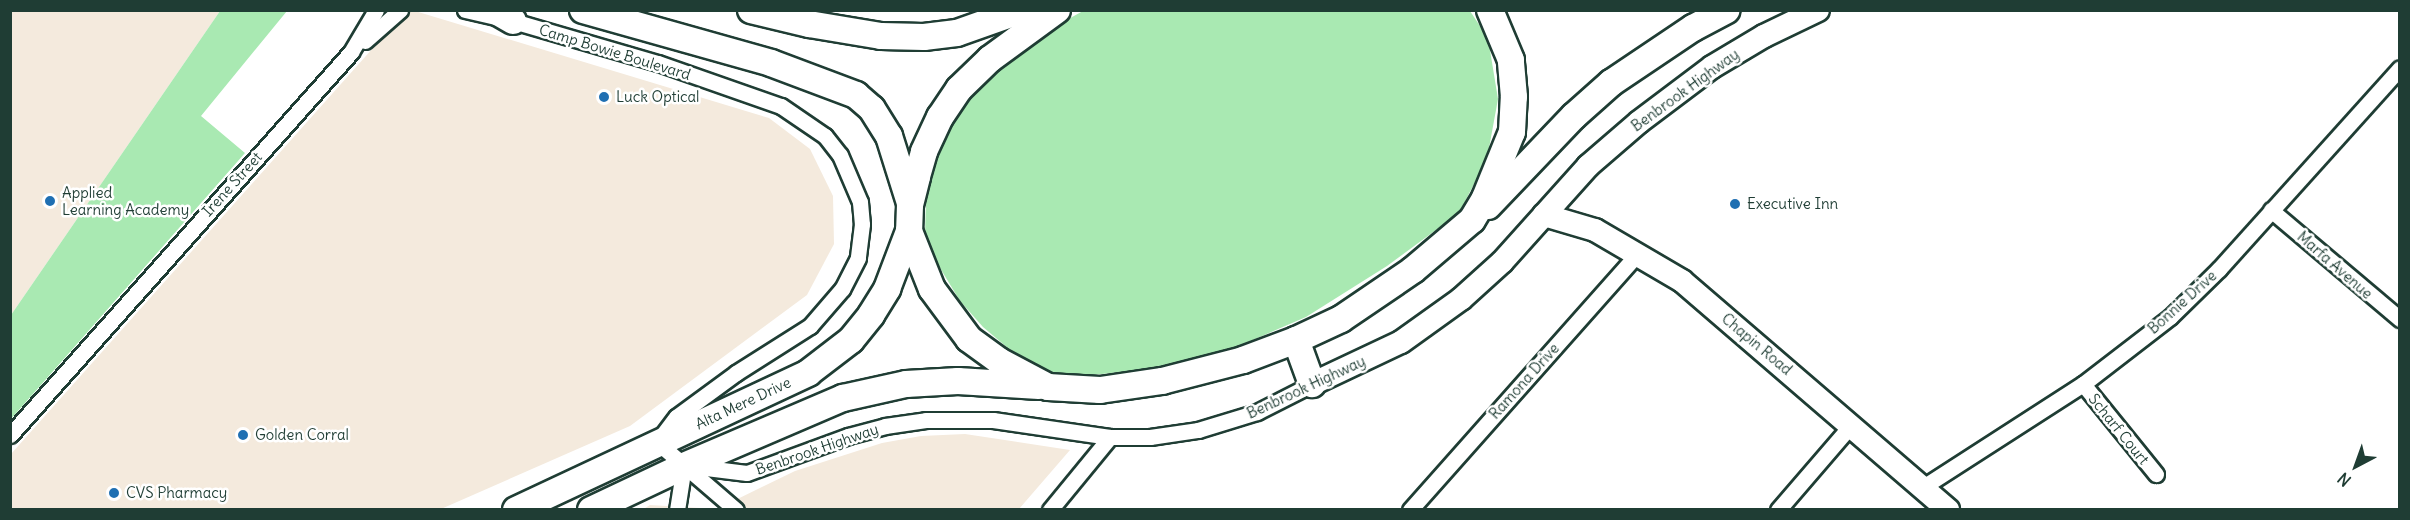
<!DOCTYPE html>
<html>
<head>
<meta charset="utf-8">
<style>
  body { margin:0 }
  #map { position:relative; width:2410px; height:520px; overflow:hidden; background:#fff; font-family:Delius,sans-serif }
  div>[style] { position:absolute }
  .built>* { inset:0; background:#f4eadd }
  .green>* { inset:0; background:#a9e9b2 }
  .roads { filter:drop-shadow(2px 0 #1f3d34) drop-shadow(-2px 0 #1f3d34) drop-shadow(0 2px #1f3d34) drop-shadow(0 -2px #1f3d34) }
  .street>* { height:15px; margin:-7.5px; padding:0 7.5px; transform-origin:7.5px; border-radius:7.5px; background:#fff }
  .secondary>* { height:22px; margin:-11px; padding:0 11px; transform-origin:11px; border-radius:11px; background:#fff }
  .primary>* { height:26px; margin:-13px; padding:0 13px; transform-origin:13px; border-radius:13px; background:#fff }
  .dots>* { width:16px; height:16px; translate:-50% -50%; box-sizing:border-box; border:3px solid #fff; border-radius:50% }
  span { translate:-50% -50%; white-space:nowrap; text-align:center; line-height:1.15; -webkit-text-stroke:5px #fff; paint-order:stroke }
  .street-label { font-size:15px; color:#1f3d34 }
  .poi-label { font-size:15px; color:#1f3d34 }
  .left { translate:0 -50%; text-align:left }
  .frame { position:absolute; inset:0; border:12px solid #1f3d34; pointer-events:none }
  .north { position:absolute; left:2326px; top:436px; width:60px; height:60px; -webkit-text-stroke:4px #fff; paint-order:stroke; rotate:221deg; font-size:16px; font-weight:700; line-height:24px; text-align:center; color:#1f3d34 }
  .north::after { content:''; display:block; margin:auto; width:21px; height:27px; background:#1f3d34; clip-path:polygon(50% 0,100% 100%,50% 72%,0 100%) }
</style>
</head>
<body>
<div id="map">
  <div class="built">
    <i style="clip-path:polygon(11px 11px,220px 11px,11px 315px)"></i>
    <i style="clip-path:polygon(406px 11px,415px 11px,769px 118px,810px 149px,833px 196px,834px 244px,807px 295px,630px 426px,441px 509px,11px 510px,11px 454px)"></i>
    <i style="clip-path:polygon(965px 434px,1070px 450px,1019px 509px,642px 510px,650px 505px,717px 509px,795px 471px,882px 443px,921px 436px)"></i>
  </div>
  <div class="green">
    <i style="clip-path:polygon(220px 11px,287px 11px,201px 116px,245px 153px,11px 419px,11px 315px)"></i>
    <i style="clip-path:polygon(1083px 11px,1470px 11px,1488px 38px,1498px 99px,1487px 159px,1459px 213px,1387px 266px,1306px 317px,1234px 348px,1161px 368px,1072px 377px,1047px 372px,1009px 349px,983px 327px,960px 301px,934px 258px,925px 233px,926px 200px,939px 142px,967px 96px,997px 65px,1034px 38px)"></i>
  </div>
  <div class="roads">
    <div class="street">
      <i style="left:465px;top:10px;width:49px;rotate:12.9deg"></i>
      <i style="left:513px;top:21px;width:151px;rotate:16.2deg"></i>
      <i style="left:658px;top:63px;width:130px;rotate:19.3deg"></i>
      <i style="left:781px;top:106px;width:53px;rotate:34.3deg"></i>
      <i style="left:825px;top:136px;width:24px;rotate:52deg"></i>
      <i style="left:840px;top:155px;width:51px;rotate:66.9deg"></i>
      <i style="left:860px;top:202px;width:22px;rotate:85deg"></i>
      <i style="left:862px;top:224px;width:34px;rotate:97deg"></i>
      <i style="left:858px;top:258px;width:35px;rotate:117deg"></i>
      <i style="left:842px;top:289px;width:49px;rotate:130.9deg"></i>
      <i style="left:810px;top:326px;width:88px;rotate:147.6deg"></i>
      <i style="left:736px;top:373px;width:74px;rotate:143.7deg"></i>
      <i style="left:676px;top:417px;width:31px;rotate:127deg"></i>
      <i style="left:657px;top:442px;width:104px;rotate:40.7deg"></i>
      <i style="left:365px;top:41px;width:47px;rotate:-41.5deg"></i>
      <i style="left:2271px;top:210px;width:169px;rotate:40.2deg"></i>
      <i style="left:2083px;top:384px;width:116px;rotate:51deg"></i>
      <i style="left:10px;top:435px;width:513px;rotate:-48.32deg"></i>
      <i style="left:351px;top:52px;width:49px;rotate:-59.2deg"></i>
      <i style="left:690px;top:466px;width:57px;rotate:7deg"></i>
      <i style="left:747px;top:473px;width:108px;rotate:-20.1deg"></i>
      <i style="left:848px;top:436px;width:38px;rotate:-15deg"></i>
      <i style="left:885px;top:426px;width:41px;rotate:-8.3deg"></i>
      <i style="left:926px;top:420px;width:67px"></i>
      <i style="left:993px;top:420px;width:118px;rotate:8.3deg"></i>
      <i style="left:1110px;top:437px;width:40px"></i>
      <i style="left:1150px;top:437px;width:49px;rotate:-8.3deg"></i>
      <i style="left:1198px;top:430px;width:62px;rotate:-17deg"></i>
      <i style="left:1257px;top:412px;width:62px;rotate:-27deg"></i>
      <i style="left:1923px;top:487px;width:190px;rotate:-32.8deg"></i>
      <i style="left:2083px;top:384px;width:110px;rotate:-37.6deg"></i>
      <i style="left:2170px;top:317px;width:69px;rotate:-44.4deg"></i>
      <i style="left:2219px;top:269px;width:270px;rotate:-48deg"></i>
      <i style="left:677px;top:510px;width:45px;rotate:-81deg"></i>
      <i style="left:1050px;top:510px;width:94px;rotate:-50.6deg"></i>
      <i style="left:1410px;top:510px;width:344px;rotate:-48.4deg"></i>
      <i style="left:1778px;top:510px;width:113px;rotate:-49.3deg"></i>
    </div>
    <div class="secondary">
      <i style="left:1544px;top:215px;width:53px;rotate:16.4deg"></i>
      <i style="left:1595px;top:230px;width:101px;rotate:30.4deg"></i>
      <i style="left:1682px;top:281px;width:351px;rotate:40.7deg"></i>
      <i style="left:1312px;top:384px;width:98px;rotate:-25.3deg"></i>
      <i style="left:1401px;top:342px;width:74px;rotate:-35.6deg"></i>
      <i style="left:1461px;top:299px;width:55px;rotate:-42.1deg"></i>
      <i style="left:1502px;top:262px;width:129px;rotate:-48.1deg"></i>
      <i style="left:1588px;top:166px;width:67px;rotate:-40.8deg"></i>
      <i style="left:1639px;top:122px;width:91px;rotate:-37deg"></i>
      <i style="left:1712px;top:67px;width:61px;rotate:-30.8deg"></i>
      <i style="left:1764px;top:36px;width:60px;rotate:-25.7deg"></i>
    </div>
    <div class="primary">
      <i style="left:494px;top:10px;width:22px;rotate:30deg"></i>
      <i style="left:583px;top:10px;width:195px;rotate:15.7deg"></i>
      <i style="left:771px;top:63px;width:91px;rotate:20.6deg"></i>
      <i style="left:856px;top:95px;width:21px;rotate:41deg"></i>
      <i style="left:872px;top:109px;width:32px;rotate:58deg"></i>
      <i style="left:889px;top:136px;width:70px;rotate:72.6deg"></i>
      <i style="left:751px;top:10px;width:60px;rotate:13.6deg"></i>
      <i style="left:809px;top:24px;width:73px;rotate:9.5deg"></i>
      <i style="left:881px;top:36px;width:43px;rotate:1.3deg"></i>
      <i style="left:924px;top:37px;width:33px;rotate:-7deg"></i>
      <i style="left:957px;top:33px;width:69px;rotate:-19.5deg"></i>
      <i style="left:1057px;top:10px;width:83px;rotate:143.8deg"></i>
      <i style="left:990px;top:59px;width:43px;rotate:135.9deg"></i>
      <i style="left:959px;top:89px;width:34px;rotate:124deg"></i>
      <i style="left:940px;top:117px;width:38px;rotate:115deg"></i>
      <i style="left:924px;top:152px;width:26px;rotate:106deg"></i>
      <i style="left:917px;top:177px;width:29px;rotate:104deg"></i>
      <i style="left:910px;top:205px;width:26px;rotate:92deg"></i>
      <i style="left:909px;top:231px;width:62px;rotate:68.4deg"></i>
      <i style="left:932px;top:289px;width:62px;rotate:53.5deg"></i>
      <i style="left:969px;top:339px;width:37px;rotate:36deg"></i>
      <i style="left:999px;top:361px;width:55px;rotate:28deg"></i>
      <i style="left:1048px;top:387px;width:52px;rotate:3.3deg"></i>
      <i style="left:1100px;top:390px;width:63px;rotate:-8.3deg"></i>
      <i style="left:1162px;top:381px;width:84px;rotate:-14.5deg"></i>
      <i style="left:1243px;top:360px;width:57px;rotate:-20.7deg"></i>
      <i style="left:1296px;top:340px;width:50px;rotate:-25deg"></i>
      <i style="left:1341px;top:319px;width:87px;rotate:-34.2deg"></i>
      <i style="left:1413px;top:270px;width:77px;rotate:-40.3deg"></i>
      <i style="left:1472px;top:220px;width:26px;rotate:-59deg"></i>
      <i style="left:1485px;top:198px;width:71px;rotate:-67.8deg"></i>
      <i style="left:1512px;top:132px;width:35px;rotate:-87deg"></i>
      <i style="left:1514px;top:97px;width:37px;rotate:-95deg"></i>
      <i style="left:1511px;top:60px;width:54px;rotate:-112.8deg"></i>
      <i style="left:1488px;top:206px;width:124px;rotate:-46.3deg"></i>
      <i style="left:1574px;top:116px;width:50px;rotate:-41.7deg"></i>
      <i style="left:1611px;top:83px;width:99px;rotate:-33.9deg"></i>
      <i style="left:1693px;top:28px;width:38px;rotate:-28deg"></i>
      <i style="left:1296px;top:340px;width:47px;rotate:70deg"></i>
      <i style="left:516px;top:510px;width:323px;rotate:-25.1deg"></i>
      <i style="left:808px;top:373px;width:54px;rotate:-37.5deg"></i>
      <i style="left:851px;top:340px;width:32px;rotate:-51deg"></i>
      <i style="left:871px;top:315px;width:31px;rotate:-58deg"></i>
      <i style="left:887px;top:289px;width:62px;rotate:-69.2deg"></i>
      <i style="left:591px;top:510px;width:103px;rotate:-25.3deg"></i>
      <i style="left:684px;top:466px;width:173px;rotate:-23.2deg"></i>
      <i style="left:843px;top:398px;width:65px;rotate:-12.5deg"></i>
      <i style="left:906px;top:384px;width:52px;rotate:-3.3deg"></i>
      <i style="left:958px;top:381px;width:81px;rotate:3.5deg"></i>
    </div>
  </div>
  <div class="dots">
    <i style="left:604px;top:97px;background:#1f6fb2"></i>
    <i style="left:50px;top:201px;background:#1f6fb2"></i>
    <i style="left:1735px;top:204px;background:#1f6fb2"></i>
    <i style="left:243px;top:435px;background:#1f6fb2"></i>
    <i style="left:114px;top:493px;background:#1f6fb2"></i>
  </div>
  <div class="street-label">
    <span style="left:615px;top:52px;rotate:17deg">Camp Bowie Boulevard</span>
    <span style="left:1685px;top:90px;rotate:-36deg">Benbrook Highway</span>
    <span style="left:232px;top:184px;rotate:-48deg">Irene Street</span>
    <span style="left:2335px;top:265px;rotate:41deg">Marfa Avenue</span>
    <span style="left:2182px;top:302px;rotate:-42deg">Bonnie Drive</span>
    <span style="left:1757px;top:344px;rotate:40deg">Chapin Road</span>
    <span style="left:1524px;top:381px;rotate:-48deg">Ramona Drive</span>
    <span style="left:1306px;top:387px;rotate:-25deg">Benbrook Highway</span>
    <span style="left:743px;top:403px;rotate:-25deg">Alta Mere Drive</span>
    <span style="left:2119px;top:429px;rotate:51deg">Scharf Court</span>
    <span style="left:817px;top:449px;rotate:-19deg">Benbrook Highway</span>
  </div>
  <div class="poi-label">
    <span class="left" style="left:616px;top:97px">Luck Optical</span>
    <span class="left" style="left:62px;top:201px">Applied<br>Learning Academy</span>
    <span class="left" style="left:1747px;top:204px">Executive Inn</span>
    <span class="left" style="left:255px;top:435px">Golden Corral</span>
    <span class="left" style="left:126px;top:493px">CVS Pharmacy</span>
  </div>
  <div class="frame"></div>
  <div class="north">N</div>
</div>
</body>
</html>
